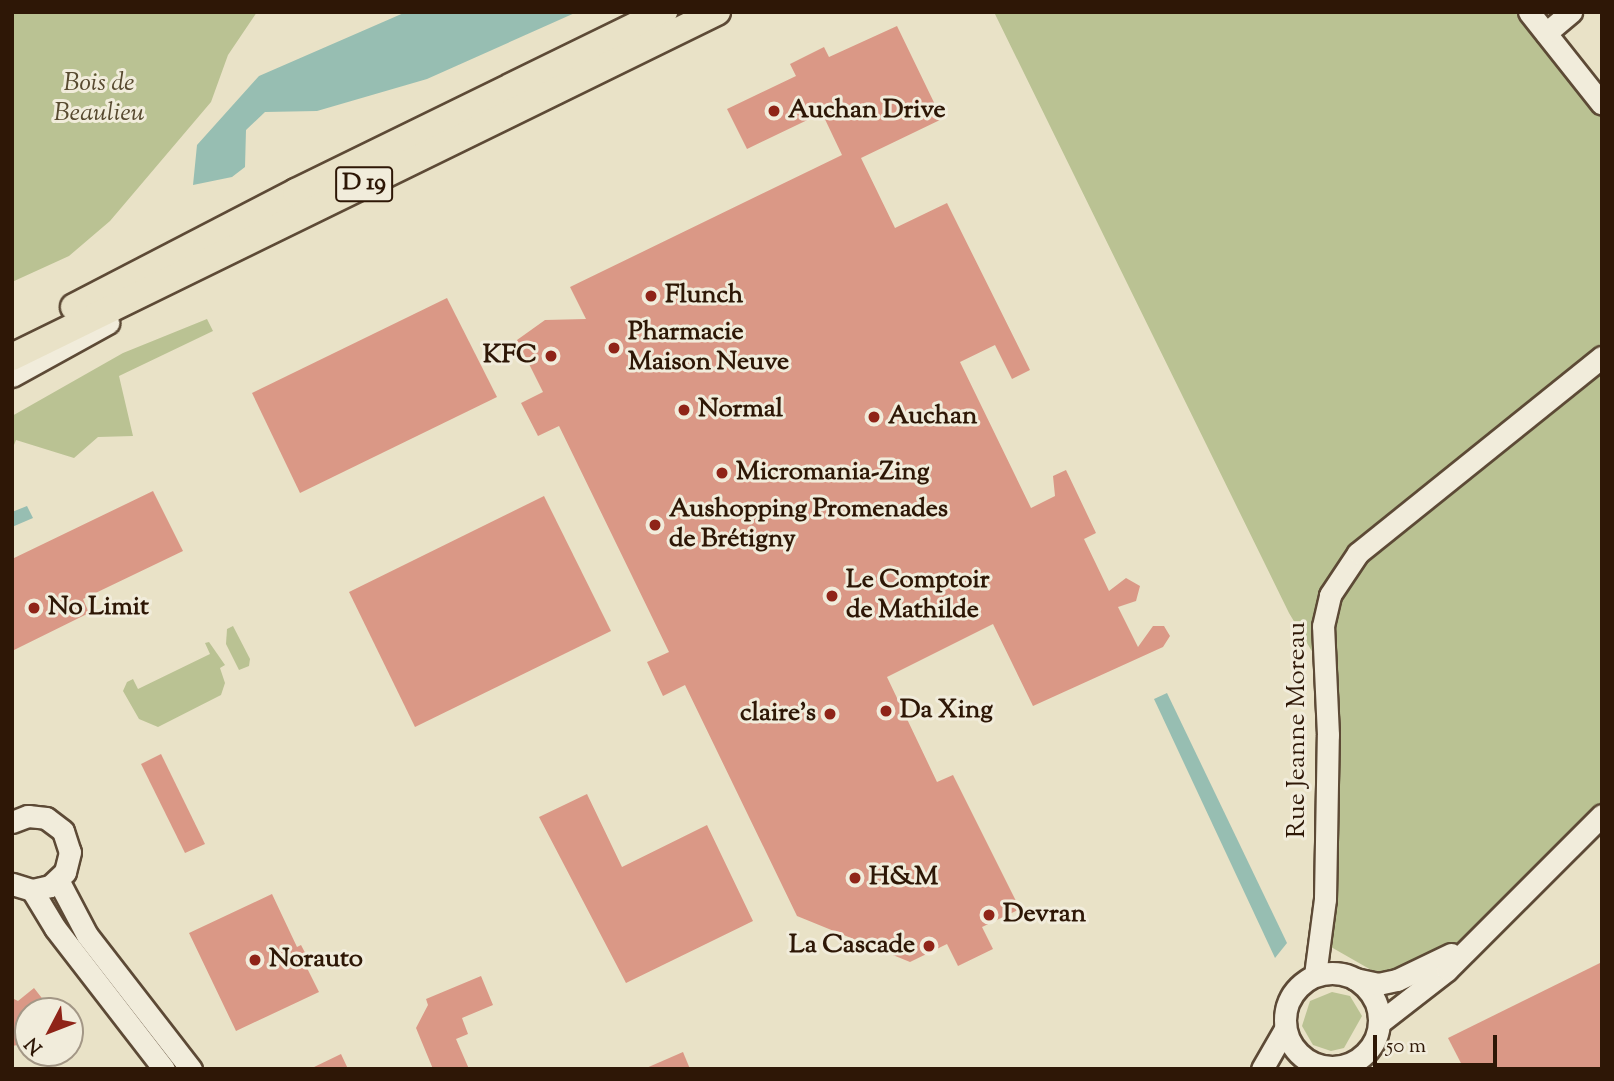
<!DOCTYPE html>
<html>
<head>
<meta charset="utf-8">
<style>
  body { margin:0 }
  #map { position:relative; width:1614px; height:1081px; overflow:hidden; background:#e9e2c7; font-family:"Sorts Mill Goudy",serif }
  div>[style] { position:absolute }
  .green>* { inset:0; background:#bac293 }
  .water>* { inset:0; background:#97beb2 }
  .building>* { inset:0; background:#da9886 }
  .roads { filter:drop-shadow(2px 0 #5d4a36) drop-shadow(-2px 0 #5d4a36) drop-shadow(0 2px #5d4a36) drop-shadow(0 -2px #5d4a36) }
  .minor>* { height:21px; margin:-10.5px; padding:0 10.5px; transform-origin:10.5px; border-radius:10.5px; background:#f1ecdb }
  .minor>.ring { margin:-10.5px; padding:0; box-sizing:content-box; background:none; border:21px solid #f1ecdb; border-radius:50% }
  .major>* { height:26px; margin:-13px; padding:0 13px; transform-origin:13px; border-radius:13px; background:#e9e2c7 }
  .dots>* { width:19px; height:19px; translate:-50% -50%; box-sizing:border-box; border:4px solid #f1ecdb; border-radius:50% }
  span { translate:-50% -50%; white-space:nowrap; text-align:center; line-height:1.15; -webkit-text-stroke:6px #f1ecdb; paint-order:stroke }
  .shield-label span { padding:2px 5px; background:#f1ecdb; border:2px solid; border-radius:5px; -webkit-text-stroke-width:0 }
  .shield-label { font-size:24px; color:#2e1706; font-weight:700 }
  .park-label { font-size:26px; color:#584a30; font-style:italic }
  .poi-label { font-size:26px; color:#2e1706; font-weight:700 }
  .left { translate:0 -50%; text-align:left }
  .right { translate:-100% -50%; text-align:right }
  .street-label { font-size:26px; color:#2e1706 }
  .frame { position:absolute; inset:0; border:14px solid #2e1706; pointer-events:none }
  .north { position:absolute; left:14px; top:997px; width:70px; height:70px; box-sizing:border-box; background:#f1ecdb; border:2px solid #a39786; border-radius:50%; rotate:228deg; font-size:19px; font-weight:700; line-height:28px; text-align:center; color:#2e1706 }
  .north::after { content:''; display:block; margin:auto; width:24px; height:32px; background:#8f2418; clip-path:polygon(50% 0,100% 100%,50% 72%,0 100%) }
  .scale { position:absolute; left:1373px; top:1035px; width:124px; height:32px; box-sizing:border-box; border:4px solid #2e1706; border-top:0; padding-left:9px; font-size:21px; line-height:24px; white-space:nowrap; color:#2e1706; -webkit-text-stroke:5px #f1ecdb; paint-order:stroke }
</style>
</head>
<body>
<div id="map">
  <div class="green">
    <i style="clip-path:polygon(12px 12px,257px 12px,228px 55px,211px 102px,110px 221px,69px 256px,12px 282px)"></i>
    <i style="clip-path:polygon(994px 12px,1519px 12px,1602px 116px,1602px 810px,1478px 933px,1439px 958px,1387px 979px,1331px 947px,1334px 688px,1289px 613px)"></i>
    <i style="clip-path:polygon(207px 319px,213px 331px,119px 376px,133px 436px,98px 437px,74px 458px,16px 440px,12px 450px,12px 416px,123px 353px)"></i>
    <i style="clip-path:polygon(233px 626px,250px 659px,249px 666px,239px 670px,226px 644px,227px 629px)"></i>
    <i style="clip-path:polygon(209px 642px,225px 665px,220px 668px,225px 683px,221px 695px,158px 727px,139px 719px,123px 691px,127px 682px,133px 679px,138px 689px,210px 654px,205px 643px)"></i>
    <i style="clip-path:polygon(1332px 992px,1350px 996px,1362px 1016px,1344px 1048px,1331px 1051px,1313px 1045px,1302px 1026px,1310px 1001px)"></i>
  </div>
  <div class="water">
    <i style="clip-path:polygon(406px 12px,577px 12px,427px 79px,317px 111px,265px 112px,246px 130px,245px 167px,232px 177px,193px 185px,197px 145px,259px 76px)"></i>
    <i style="clip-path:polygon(27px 506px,33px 518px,12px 527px,12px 512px)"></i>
    <i style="clip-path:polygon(1167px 693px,1287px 943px,1275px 958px,1154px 699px)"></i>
  </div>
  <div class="building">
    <i style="clip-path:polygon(897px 26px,942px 119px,861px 158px,895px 228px,947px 203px,1030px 370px,1012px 379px,995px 345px,960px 362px,1031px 508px,1055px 496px,1053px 476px,1066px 470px,1096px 533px,1084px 539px,1109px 591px,1126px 578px,1140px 586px,1136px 601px,1118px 607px,1138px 647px,1153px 626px,1164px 626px,1170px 636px,1163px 647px,1033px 706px,993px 624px,887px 677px,937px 782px,953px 775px,1020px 909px,982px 927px,993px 949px,958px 966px,947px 944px,910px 962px,797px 916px,685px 685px,663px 696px,647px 662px,669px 652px,559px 426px,538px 436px,521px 403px,543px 392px,517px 340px,545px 320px,586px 319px,570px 287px,842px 155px,822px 113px,747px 149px,727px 109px,796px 76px,790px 64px,824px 47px,829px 57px)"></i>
    <i style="clip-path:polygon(447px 298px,497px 397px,300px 493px,252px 393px)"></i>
    <i style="clip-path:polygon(153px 491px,183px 551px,83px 599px,89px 613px,12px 651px,12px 559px)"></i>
    <i style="clip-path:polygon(544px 496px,611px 631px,415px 727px,349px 592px)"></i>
    <i style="clip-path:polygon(161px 754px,205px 844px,185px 853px,141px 764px)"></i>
    <i style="clip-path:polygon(587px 794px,622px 867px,707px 825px,753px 921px,626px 983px,539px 817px)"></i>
    <i style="clip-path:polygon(272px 894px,297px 947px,301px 945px,311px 964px,306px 966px,319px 992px,236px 1031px,189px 933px)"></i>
    <i style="clip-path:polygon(1602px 962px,1602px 1069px,1464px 1069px,1448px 1038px)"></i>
    <i style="clip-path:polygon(481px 976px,493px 1005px,462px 1018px,468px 1034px,456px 1039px,469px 1069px,433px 1069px,416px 1028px,428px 1005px,426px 999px)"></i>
    <i style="clip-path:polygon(34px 988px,52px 1011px,28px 1011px,28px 1043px,12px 1046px,12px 998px,18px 1001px)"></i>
    <i style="clip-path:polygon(683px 1052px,690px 1069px,644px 1069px)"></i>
    <i style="clip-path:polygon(341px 1054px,348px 1069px,310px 1069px)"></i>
  </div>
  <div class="roads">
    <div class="minor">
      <i style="left:1529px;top:12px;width:117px;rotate:51.6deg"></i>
      <i style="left:1546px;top:33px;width:33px;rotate:-40deg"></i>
      <i style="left:12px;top:376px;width:110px;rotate:-28.9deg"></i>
      <i style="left:12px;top:822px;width:17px;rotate:-21deg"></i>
      <i style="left:28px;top:816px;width:18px;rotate:6deg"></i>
      <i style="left:46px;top:818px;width:21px;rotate:37deg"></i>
      <i style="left:63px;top:831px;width:22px;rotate:72deg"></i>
      <i style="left:70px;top:852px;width:21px;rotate:104deg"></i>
      <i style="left:65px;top:872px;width:21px;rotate:137deg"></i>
      <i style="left:50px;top:886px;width:18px;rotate:167deg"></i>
      <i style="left:32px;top:890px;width:21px;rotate:-163deg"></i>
      <i style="left:58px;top:880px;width:62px;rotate:62.2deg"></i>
      <i style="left:87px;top:935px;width:170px;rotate:52.2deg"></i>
      <i style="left:32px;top:890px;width:44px;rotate:58.8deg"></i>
      <i style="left:55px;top:928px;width:178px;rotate:52.3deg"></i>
      <i class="ring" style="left:1285px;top:973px;width:73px;height:73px"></i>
      <i style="left:1315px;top:975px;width:77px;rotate:-82.5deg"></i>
      <i style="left:1325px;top:899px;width:164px;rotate:-89deg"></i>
      <i style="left:1328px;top:735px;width:109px;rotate:-92.6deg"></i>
      <i style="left:1323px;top:626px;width:32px;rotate:-77deg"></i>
      <i style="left:1330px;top:595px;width:50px;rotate:-56.3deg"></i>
      <i style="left:1358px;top:553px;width:313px;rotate:-38.8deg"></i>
      <i style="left:1355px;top:979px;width:24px;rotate:12deg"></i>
      <i style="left:1378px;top:984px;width:19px;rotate:-12deg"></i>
      <i style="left:1397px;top:980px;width:60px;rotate:-25.7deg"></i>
      <i style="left:1379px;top:1023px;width:86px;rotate:-37.9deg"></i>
      <i style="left:1447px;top:970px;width:219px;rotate:-45deg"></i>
      <i style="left:1262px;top:1069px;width:46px;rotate:-60.1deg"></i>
    </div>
    <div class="major">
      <i style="left:74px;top:307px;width:250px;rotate:-27.4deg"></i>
      <i style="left:296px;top:192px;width:410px;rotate:-26.1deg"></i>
      <i style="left:12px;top:357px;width:785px;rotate:-26.08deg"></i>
    </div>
  </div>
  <div class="dots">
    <i style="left:774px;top:111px;background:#8f2418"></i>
    <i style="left:651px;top:296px;background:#8f2418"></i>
    <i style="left:614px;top:348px;background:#8f2418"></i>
    <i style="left:551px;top:356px;background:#8f2418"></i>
    <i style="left:684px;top:410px;background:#8f2418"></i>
    <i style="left:874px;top:417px;background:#8f2418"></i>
    <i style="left:722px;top:473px;background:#8f2418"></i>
    <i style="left:655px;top:525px;background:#8f2418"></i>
    <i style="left:832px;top:596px;background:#8f2418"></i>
    <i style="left:34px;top:608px;background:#8f2418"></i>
    <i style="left:886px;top:711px;background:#8f2418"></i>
    <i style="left:830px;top:714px;background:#8f2418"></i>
    <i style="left:855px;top:878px;background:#8f2418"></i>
    <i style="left:989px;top:915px;background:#8f2418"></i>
    <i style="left:929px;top:946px;background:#8f2418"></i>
    <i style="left:255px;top:960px;background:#8f2418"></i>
  </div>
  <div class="shield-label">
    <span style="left:364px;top:184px">D 19</span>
  </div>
  <div class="park-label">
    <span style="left:99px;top:99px">Bois de<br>Beaulieu</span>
  </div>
  <div class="poi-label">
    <span class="left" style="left:788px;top:111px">Auchan Drive</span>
    <span class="left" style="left:665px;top:296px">Flunch</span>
    <span class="left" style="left:628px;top:348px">Pharmacie<br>Maison Neuve</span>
    <span class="right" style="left:537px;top:356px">KFC</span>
    <span class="left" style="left:698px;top:410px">Normal</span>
    <span class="left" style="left:888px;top:417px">Auchan</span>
    <span class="left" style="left:736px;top:473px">Micromania-Zing</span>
    <span class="left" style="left:669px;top:525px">Aushopping Promenades<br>de Brétigny</span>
    <span class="left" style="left:846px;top:596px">Le Comptoir<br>de Mathilde</span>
    <span class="left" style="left:48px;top:608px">No Limit</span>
    <span class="left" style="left:900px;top:711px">Da Xing</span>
    <span class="right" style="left:816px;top:714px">claire's</span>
    <span class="left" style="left:869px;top:878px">H&amp;M</span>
    <span class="left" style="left:1003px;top:915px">Devran</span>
    <span class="right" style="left:915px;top:946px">La Cascade</span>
    <span class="left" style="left:269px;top:960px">Norauto</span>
  </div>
  <div class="street-label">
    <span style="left:1298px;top:730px;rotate:-90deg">Rue Jeanne Moreau</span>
  </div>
  <div class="frame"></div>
  <div class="north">N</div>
  <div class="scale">50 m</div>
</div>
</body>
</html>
